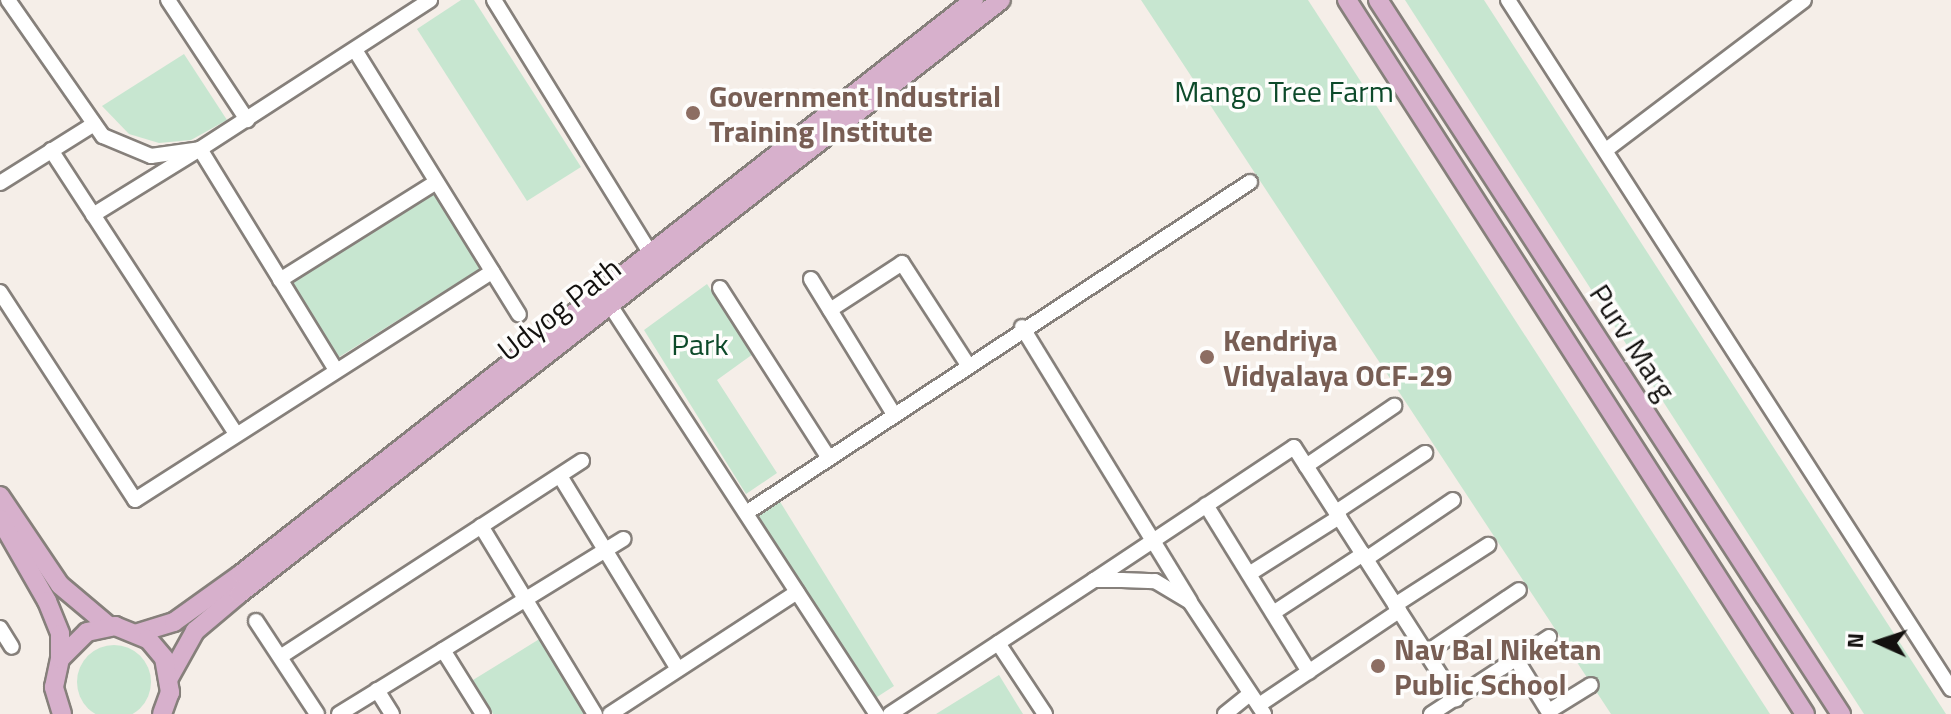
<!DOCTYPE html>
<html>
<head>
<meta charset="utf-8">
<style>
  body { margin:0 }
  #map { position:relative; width:1951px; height:714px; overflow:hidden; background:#f5eee8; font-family:"Titillium Web",sans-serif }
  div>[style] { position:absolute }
  .green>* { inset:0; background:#c7e6d0 }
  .round { border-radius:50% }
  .roads { filter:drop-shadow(2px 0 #86807b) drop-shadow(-2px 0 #86807b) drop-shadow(0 2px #86807b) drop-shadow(0 -2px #86807b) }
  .minor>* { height:14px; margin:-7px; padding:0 7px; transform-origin:7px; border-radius:7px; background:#fff }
  .major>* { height:18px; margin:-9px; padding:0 9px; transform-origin:9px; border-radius:9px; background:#d7b0cc }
  .dots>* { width:22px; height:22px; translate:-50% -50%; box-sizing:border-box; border:4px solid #fefdfc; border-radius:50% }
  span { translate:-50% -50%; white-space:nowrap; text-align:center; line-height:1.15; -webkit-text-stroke:7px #fefdfc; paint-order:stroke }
  .park-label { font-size:30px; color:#0d4a2a }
  .education-label { font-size:30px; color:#785e54; font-weight:700 }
  .left { translate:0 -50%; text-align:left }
  .street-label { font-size:30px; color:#13110f }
  .north { position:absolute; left:1839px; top:602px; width:80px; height:80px; -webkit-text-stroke:6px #fefdfc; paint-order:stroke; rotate:273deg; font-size:22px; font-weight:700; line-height:32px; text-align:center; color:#13110f }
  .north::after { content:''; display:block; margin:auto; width:28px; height:36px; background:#13110f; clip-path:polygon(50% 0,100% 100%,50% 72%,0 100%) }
</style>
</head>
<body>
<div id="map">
  <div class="green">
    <i style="clip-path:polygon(461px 0,474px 0,581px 167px,527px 201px,417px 29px)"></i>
    <i style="clip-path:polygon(1141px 0,1308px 0,1770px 714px,1611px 714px)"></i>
    <i style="clip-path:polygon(1405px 0,1484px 0,1946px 714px,1864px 714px)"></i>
    <i style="clip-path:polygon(184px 54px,227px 120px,191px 140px,159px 143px,129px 134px,102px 106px)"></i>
    <i style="clip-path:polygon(434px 192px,481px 268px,336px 359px,289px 283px)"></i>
    <i style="clip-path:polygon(707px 284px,753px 354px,717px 380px,777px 473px,746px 494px,644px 330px)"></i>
    <i style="clip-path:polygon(779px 500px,894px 686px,874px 699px,756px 514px)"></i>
    <i style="clip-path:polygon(541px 638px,587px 714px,493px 714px,473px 680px)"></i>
    <i class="round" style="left:77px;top:645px;width:74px;height:74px"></i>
    <i style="clip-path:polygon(999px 675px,1023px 714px,936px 714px)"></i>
  </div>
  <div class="roads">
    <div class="minor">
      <i style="left:8px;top:0;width:166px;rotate:55.1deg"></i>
      <i style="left:103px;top:136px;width:52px;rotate:22.6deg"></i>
      <i style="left:151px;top:156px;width:49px;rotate:-8.1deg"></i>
      <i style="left:200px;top:149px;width:274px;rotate:-32.9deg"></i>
      <i style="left:168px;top:0;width:144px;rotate:56.6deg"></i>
      <i style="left:494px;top:0;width:299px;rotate:58.3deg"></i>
      <i style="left:1508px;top:0;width:819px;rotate:57.26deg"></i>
      <i style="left:355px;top:50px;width:311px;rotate:58.2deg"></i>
      <i style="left:51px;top:150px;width:339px;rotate:56.9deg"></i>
      <i style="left:1606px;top:150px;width:248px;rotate:-37.1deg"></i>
      <i style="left:0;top:183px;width:111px;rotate:-32.1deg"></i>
      <i style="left:93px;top:215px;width:126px;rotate:-31.7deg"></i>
      <i style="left:200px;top:149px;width:259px;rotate:58.4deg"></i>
      <i style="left:811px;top:279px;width:157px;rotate:58.5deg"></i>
      <i style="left:280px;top:280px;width:184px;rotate:-32.1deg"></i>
      <i style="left:720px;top:288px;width:201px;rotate:57.4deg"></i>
      <i style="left:0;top:292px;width:248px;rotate:57deg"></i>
      <i style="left:135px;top:500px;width:424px;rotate:-32.6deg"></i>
      <i style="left:606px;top:299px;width:496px;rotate:56.9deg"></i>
      <i style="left:830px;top:310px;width:86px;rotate:-33.1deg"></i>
      <i style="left:902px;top:263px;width:121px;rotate:57.1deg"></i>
      <i style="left:1022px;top:327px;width:320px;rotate:58.5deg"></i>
      <i style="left:1306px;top:466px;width:107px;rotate:-34.3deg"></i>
      <i style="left:560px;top:476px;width:226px;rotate:58.6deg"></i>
      <i style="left:1206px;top:505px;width:196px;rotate:58.3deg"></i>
      <i style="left:1336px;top:512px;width:107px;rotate:-33.5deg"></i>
      <i style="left:746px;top:513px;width:603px;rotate:-33.29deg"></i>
      <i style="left:481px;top:526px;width:220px;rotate:58.8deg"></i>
      <i style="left:1366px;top:559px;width:105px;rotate:-34.1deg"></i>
      <i style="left:1249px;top:574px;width:107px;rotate:-32.3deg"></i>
      <i style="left:1094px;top:580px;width:240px;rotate:-33.6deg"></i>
      <i style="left:1294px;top:447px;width:300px;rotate:57.3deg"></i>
      <i style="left:1395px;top:605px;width:111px;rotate:-32.8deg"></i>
      <i style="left:1273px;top:613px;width:108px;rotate:-33.2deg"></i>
      <i style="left:256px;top:621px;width:111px;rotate:56.7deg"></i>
      <i style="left:0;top:628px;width:22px;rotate:58deg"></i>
      <i style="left:998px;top:643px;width:85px;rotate:56.5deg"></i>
      <i style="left:443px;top:650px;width:75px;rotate:58deg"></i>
      <i style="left:1426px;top:653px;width:112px;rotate:-34.1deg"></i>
      <i style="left:280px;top:657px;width:360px;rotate:-33deg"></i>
      <i style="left:1516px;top:659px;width:65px;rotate:58.3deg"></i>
      <i style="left:377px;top:690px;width:28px;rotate:58deg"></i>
      <i style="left:1259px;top:705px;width:169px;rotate:-33.9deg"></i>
      <i style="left:1549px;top:711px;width:49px;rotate:-31.8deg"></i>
      <i style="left:339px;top:714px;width:334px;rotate:-31.6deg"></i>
      <i style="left:610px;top:714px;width:223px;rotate:-33.1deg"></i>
      <i style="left:890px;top:714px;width:244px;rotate:-33.3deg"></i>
      <i style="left:1094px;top:580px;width:28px"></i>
      <i style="left:1122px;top:580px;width:33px;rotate:2deg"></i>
      <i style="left:1155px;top:581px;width:41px;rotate:31deg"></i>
      <i style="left:1190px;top:602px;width:134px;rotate:56.5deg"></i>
      <i style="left:1225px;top:714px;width:32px;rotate:-39deg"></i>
      <i style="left:1431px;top:714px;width:141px;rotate:-33.1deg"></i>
    </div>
    <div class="major">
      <i style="left:1347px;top:0;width:848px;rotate:57.32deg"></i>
      <i style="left:1378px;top:0;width:851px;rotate:57.04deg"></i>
      <i style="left:0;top:496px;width:107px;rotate:56deg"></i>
      <i style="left:60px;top:585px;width:65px;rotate:40deg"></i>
      <i style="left:0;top:519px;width:95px;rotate:60.2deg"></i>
      <i style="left:47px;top:601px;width:35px;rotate:68deg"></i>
      <i style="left:60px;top:634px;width:25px;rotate:90deg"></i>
      <i style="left:138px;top:633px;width:38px;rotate:-17deg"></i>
      <i style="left:174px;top:622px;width:82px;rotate:-35.6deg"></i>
      <i style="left:241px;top:574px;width:931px;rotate:-38.06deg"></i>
      <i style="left:169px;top:678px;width:54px;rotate:-61deg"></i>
      <i style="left:195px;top:631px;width:57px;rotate:-40.1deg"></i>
      <i style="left:239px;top:594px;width:966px;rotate:-37.94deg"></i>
      <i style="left:62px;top:714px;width:28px;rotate:-107deg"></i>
      <i style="left:54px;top:687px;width:29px;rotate:-78deg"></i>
      <i style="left:60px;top:659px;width:38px;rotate:-45deg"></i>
      <i style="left:87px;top:632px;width:29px;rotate:-12deg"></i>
      <i style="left:115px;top:626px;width:35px;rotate:22deg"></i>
      <i style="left:148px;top:639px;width:25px;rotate:50deg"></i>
      <i style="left:164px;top:658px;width:35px;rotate:80deg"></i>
      <i style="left:170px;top:692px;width:23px;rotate:110deg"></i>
    </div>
  </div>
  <div class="dots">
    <i style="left:693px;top:113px;background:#8d6e63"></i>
    <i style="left:1207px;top:357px;background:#8d6e63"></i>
    <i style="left:1378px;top:666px;background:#8d6e63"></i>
  </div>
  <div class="park-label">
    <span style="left:1284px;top:91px">Mango Tree Farm</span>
    <span style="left:700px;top:344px">Park</span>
  </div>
  <div class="education-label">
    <span class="left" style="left:709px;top:113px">Government Industrial<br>Training Institute</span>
    <span class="left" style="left:1223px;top:357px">Kendriya<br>Vidyalaya OCF-29</span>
    <span class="left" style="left:1394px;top:666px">Nav Bal Niketan<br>Public School</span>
  </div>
  <div class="street-label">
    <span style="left:559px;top:309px;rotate:-38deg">Udyog Path</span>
    <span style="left:1633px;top:342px;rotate:57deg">Purv Marg</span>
  </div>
  <div class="north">N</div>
</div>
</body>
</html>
